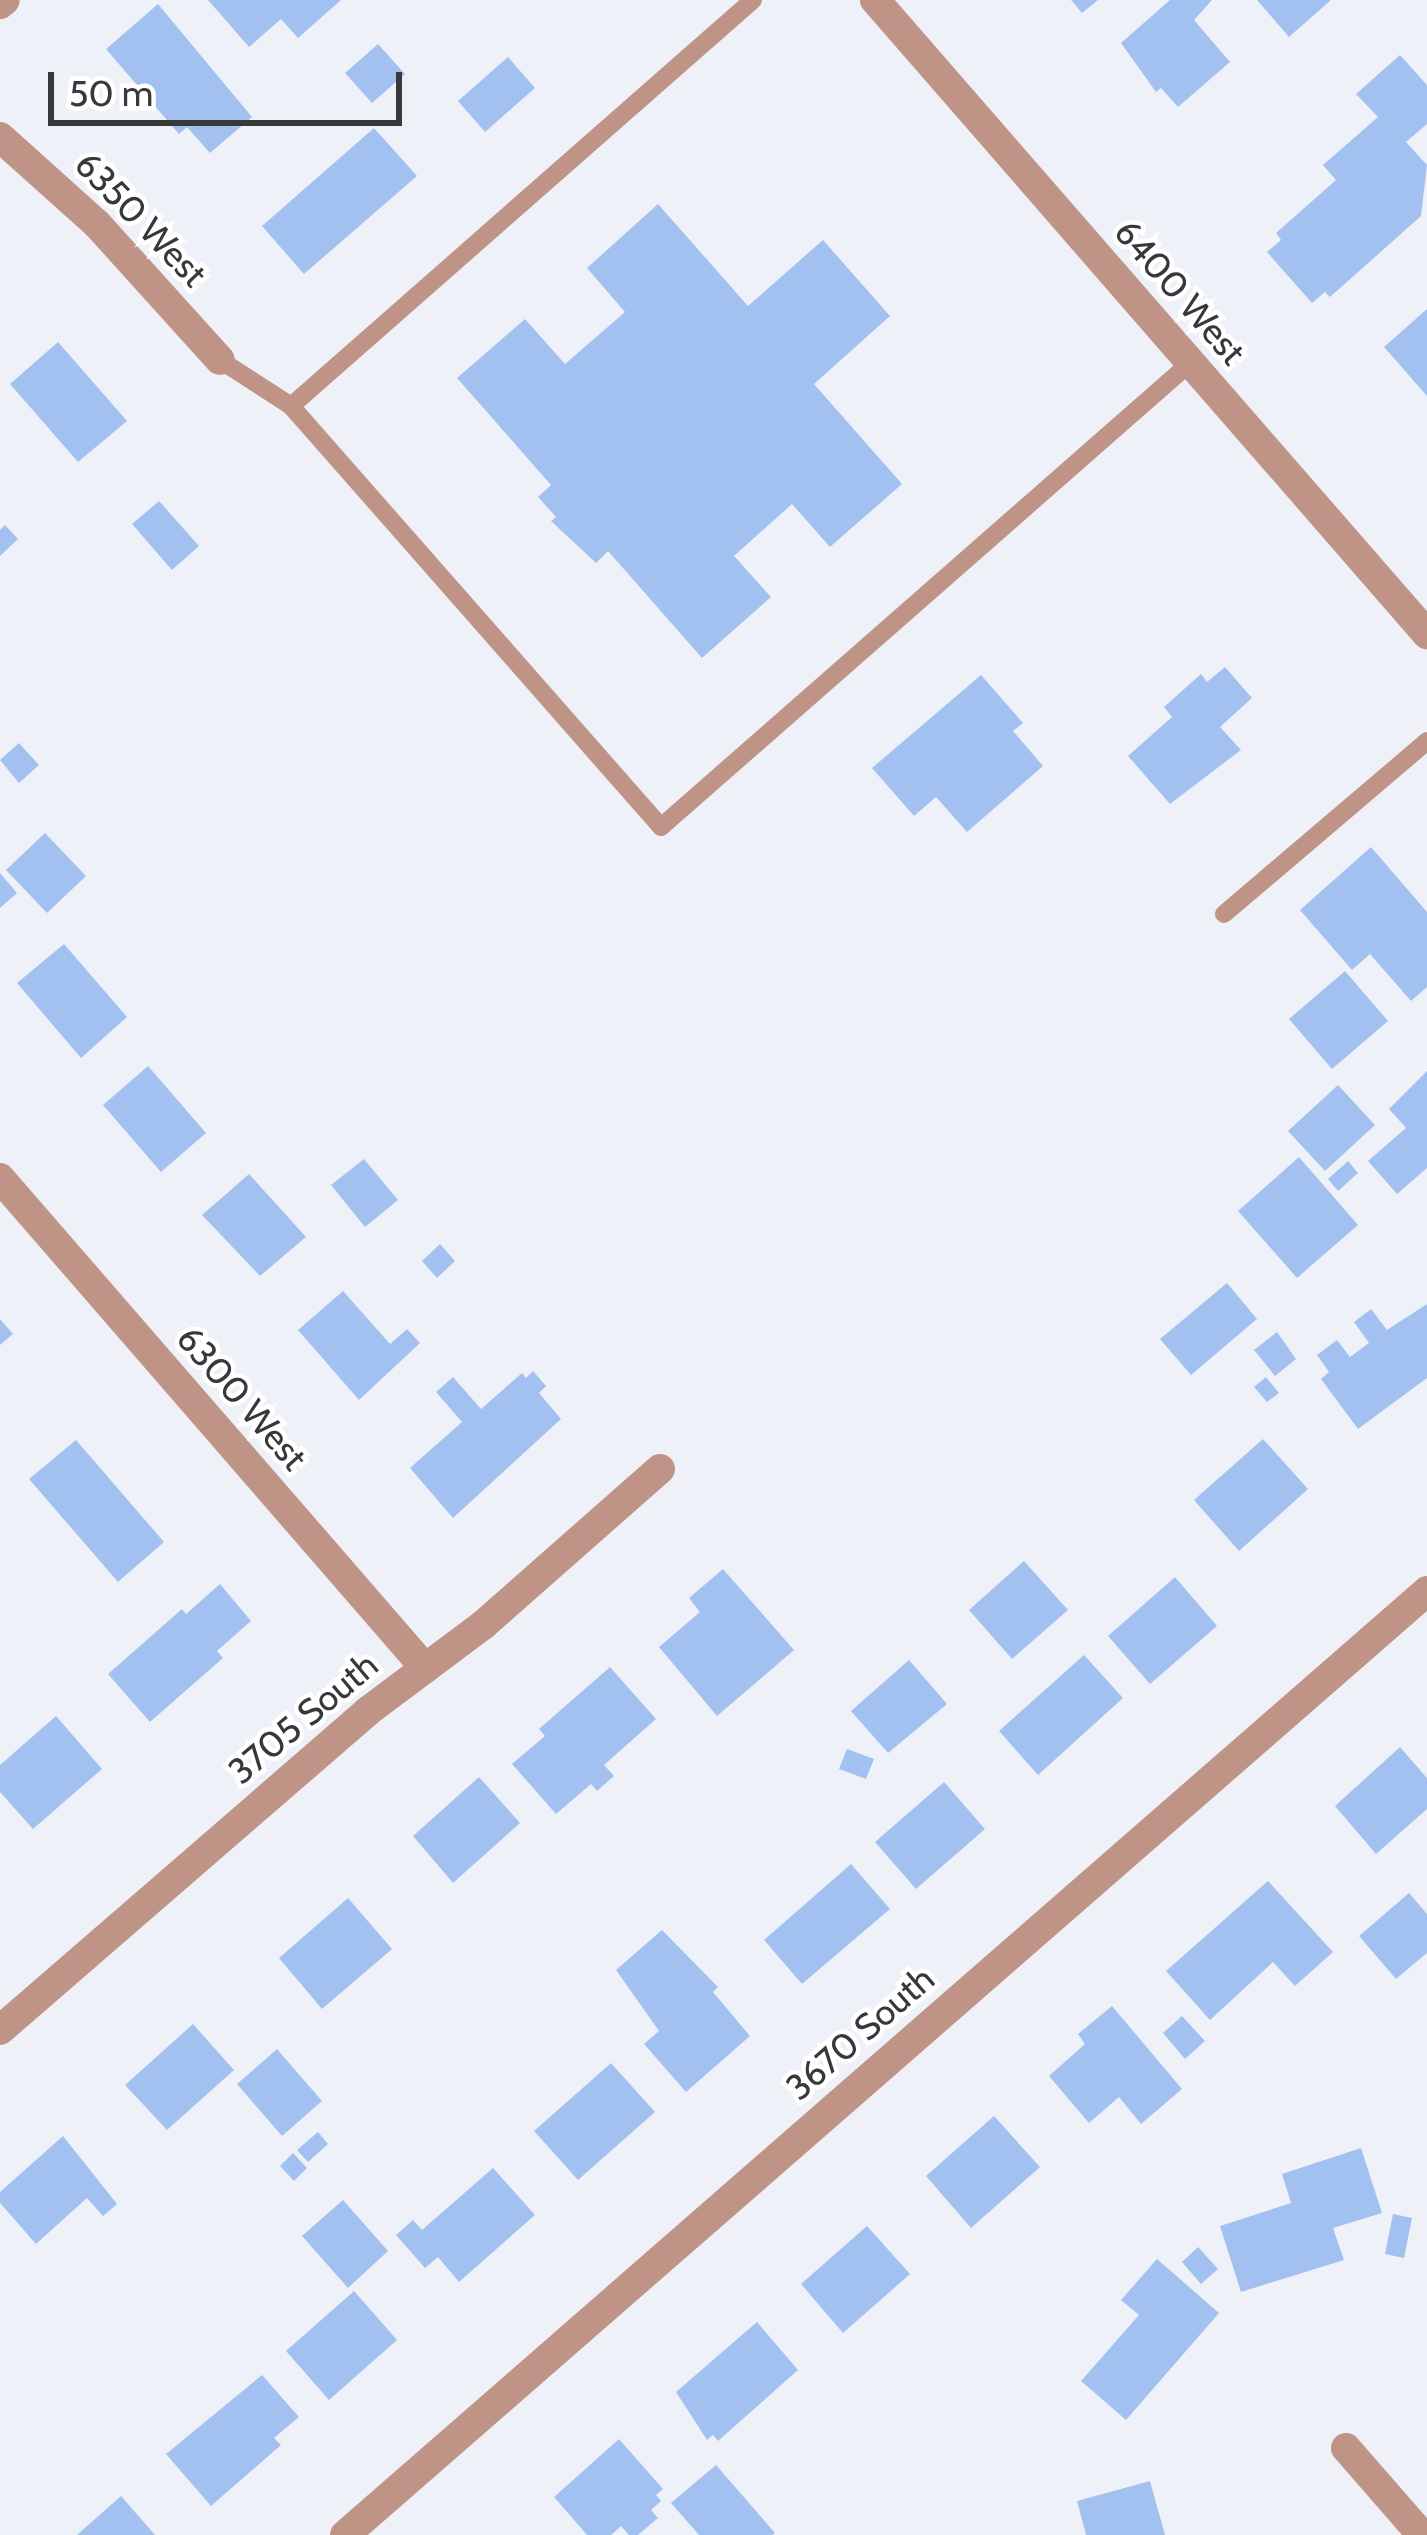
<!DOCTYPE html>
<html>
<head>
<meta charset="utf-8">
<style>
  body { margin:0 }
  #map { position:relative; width:1427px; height:2535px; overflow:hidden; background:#eef2f8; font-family:Cabin,sans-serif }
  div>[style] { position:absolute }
  .building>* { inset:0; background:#a3c1f0 }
  .service>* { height:18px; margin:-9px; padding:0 9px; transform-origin:9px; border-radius:9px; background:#bf9487 }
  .minor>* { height:30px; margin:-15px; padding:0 15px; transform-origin:15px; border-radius:15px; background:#bf9487 }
  .tertiary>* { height:30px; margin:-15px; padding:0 15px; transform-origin:15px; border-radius:15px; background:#bf9487 }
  span { translate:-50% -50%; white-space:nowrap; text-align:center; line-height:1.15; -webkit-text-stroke:9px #fff; paint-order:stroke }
  .street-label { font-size:36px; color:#36383a }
  .scale { position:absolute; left:48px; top:72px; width:354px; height:54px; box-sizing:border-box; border:6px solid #36383a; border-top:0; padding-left:15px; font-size:36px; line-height:42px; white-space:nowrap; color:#36383a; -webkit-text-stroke:9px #fff; paint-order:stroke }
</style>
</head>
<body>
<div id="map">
  <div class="building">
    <i style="clip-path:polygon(208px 0,341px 0,298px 38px,281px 19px,249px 47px)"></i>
    <i style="clip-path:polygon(1071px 0,1098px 0,1082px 13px)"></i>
    <i style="clip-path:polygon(1170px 0,1212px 0,1194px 20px,1230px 62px,1178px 107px,1161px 88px,1156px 92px,1121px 43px)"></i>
    <i style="clip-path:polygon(1257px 0,1331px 0,1289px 37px)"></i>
    <i style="clip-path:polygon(158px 4px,252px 117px,210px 153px,187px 127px,179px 134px,106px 49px)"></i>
    <i style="clip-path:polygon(378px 44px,405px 74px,372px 103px,345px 73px)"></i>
    <i style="clip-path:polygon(1400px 55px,1427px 85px,1427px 124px,1406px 142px,1427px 165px,1421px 216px,1330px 297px,1325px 292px,1312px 303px,1267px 252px,1281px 240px,1276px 233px,1336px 180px,1323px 165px,1378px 117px,1356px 94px)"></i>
    <i style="clip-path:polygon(508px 57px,535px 88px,485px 132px,458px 101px)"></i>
    <i style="clip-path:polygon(374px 128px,417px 176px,304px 274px,262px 226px)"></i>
    <i style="clip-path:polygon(658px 204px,748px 306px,823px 240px,890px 316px,814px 384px,902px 484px,830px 547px,792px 504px,734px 556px,771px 597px,702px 658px,608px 551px,596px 563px,551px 521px,556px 517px,538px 497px,551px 485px,457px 378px,525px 319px,565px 364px,625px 312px,587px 268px)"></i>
    <i style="clip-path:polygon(1427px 309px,1427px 396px,1384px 347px)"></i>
    <i style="clip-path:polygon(58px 342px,127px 421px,78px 462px,10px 384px)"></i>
    <i style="clip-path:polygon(159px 501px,199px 546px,172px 570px,132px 524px)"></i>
    <i style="clip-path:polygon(5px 525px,18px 539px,0 556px,0 530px)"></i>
    <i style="clip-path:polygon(1225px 667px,1252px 698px,1220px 727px,1241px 750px,1170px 804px,1128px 756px,1172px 717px,1164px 707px,1201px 674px,1207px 682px)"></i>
    <i style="clip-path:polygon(981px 675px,1023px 723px,1013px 731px,1043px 766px,967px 832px,936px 797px,914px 816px,872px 768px)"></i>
    <i style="clip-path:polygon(19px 743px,39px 765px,19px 783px,0 760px)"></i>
    <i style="clip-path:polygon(45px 833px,86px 876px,47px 913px,6px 870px)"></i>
    <i style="clip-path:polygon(1371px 847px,1427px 912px,1427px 987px,1411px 1001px,1370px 954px,1352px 970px,1300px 910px)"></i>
    <i style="clip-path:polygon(0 873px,17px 893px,0 908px)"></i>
    <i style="clip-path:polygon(64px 944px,127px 1017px,81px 1058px,17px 983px)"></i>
    <i style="clip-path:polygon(1345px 971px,1388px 1021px,1332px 1069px,1289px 1019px)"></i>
    <i style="clip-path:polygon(148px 1066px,206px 1133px,161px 1172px,103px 1105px)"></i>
    <i style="clip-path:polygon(1427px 1071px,1427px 1168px,1397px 1194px,1368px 1161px,1406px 1128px,1389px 1109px)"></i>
    <i style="clip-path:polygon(1338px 1085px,1375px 1125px,1325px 1171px,1288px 1131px)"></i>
    <i style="clip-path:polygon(1299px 1157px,1358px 1225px,1297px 1278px,1238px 1211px)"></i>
    <i style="clip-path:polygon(364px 1159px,398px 1200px,365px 1227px,331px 1185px)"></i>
    <i style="clip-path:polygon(1348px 1161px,1358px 1173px,1338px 1191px,1328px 1179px)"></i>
    <i style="clip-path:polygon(249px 1174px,306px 1237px,260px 1276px,202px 1215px)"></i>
    <i style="clip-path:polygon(440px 1244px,455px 1261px,437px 1278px,422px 1261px)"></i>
    <i style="clip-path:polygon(1227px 1283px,1257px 1319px,1191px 1375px,1160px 1339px)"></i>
    <i style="clip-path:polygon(343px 1291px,390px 1344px,407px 1329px,420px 1343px,359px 1400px,298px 1330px)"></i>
    <i style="clip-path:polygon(1427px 1304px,1427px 1378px,1358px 1429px,1321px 1379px,1329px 1372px,1317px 1355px,1337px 1340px,1350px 1357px,1369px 1343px,1354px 1322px,1371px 1309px,1387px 1330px)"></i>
    <i style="clip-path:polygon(0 1319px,13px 1334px,0 1345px)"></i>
    <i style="clip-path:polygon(1277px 1332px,1296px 1359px,1275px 1376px,1254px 1350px)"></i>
    <i style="clip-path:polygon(533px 1371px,546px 1386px,539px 1393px,561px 1419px,453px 1518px,410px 1468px,462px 1422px,436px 1392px,453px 1377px,481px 1409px,522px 1373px,526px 1378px)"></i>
    <i style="clip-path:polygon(1266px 1377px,1279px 1393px,1267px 1402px,1254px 1387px)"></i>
    <i style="clip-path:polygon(1263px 1439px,1308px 1489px,1239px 1551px,1194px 1500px)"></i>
    <i style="clip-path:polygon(76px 1440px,164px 1542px,118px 1582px,29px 1479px)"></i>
    <i style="clip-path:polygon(1024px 1561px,1068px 1610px,1012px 1659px,969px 1610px)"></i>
    <i style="clip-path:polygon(723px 1569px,794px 1650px,717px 1716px,659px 1647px,700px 1612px,689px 1598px)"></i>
    <i style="clip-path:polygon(1175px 1577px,1217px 1626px,1150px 1684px,1108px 1636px)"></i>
    <i style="clip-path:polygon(220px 1584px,251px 1621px,217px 1651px,223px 1658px,150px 1722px,108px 1674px,182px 1609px,186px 1614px)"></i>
    <i style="clip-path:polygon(1084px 1655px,1123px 1698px,1038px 1775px,999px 1731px)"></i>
    <i style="clip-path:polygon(909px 1660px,947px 1704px,888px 1753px,851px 1711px)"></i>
    <i style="clip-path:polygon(610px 1667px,656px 1719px,604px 1765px,614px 1776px,597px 1791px,591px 1784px,556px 1814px,512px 1764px,545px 1736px,539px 1729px)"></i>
    <i style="clip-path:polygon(56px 1716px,102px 1769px,33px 1829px,0 1792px,0 1765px)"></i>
    <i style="clip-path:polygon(1400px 1747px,1427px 1778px,1427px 1809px,1376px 1854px,1335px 1806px)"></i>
    <i style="clip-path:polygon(847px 1749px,874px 1759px,866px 1779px,839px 1769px)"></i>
    <i style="clip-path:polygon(479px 1777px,520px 1823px,453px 1883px,413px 1836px)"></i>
    <i style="clip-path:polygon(944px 1782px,985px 1829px,916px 1889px,875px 1842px)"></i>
    <i style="clip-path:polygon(851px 1864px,890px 1909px,802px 1984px,764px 1940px)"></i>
    <i style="clip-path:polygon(1268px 1881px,1333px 1952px,1295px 1986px,1273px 1962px,1210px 2020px,1166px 1971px)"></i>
    <i style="clip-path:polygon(1409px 1893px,1427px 1914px,1427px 1953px,1396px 1979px,1359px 1936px)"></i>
    <i style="clip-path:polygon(348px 1898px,392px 1949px,322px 2009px,279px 1958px)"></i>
    <i style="clip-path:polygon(662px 1930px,718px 1987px,713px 1992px,750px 2036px,686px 2092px,644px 2044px,659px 2031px,616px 1970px)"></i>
    <i style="clip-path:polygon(1112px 2006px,1182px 2089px,1141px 2124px,1119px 2097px,1089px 2123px,1049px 2076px,1085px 2044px,1078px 2034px)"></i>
    <i style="clip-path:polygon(1182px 2016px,1205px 2041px,1185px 2059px,1163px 2033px)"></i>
    <i style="clip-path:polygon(193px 2024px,234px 2070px,167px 2130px,125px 2085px)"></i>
    <i style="clip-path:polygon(277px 2049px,322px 2101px,282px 2136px,237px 2084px)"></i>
    <i style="clip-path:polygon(611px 2063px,655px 2112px,578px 2180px,534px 2131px)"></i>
    <i style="clip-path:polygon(994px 2116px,1040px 2167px,971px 2228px,926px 2176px)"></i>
    <i style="clip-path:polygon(318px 2132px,328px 2144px,308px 2162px,297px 2150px)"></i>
    <i style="clip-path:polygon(63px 2136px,117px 2204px,103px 2216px,87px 2198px,36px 2244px,0 2203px,0 2192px)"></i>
    <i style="clip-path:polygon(1361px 2148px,1382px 2213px,1333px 2228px,1344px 2260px,1241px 2292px,1220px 2226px,1291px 2203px,1282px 2174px)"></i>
    <i style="clip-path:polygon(293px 2153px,307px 2168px,294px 2181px,280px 2166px)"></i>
    <i style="clip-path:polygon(493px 2168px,535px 2215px,459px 2282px,438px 2257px,425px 2268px,396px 2235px,413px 2220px,422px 2230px)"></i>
    <i style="clip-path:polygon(343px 2200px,388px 2251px,348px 2288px,302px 2236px)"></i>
    <i style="clip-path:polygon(1393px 2214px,1412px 2218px,1404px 2258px,1385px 2254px)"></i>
    <i style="clip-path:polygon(867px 2226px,910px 2274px,843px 2333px,801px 2284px)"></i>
    <i style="clip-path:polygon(1198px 2247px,1218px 2269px,1201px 2284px,1182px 2262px)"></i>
    <i style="clip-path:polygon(1157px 2259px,1219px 2313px,1126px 2420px,1081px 2381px,1139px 2315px,1121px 2300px)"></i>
    <i style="clip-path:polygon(354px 2291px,397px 2340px,329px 2400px,286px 2351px)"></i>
    <i style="clip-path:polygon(757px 2322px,798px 2370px,718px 2441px,713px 2435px,707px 2440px,676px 2392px)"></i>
    <i style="clip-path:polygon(262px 2375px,299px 2417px,274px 2438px,281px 2445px,211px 2506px,166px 2454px)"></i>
    <i style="clip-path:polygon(619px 2439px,663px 2489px,656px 2495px,661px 2501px,651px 2510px,658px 2518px,638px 2535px,629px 2535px,621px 2526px,611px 2535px,587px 2535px,554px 2497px)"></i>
    <i style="clip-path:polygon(716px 2465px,775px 2533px,772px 2535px,699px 2535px,671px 2503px)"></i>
    <i style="clip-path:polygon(1150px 2481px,1165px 2535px,1086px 2535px,1077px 2501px)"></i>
    <i style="clip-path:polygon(121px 2496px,155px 2535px,77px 2535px)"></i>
  </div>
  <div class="service">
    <i style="left:753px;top:0;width:615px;rotate:138.69deg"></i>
    <i style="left:291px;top:406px;width:560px;rotate:48.69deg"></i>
    <i style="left:661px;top:827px;width:704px;rotate:-41.25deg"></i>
    <i style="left:220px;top:360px;width:85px;rotate:32.9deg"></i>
    <i style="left:1224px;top:914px;width:267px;rotate:-40.4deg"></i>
  </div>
  <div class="minor">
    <i style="left:0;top:4px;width:6px;rotate:-39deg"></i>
    <i style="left:0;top:137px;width:130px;rotate:41.9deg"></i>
    <i style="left:97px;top:224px;width:183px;rotate:47.9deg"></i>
    <i style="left:0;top:1178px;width:649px;rotate:49.06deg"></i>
    <i style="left:0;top:2030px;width:487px;rotate:-40.9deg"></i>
    <i style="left:368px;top:1711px;width:144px;rotate:-36.8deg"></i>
    <i style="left:483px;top:1625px;width:236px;rotate:-41.4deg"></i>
    <i style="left:1346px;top:2448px;width:116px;rotate:48.9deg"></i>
    <i style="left:345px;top:2535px;width:1436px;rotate:-41.1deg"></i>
  </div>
  <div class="tertiary">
    <i style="left:875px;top:0;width:841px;rotate:48.96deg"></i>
  </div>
  <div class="street-label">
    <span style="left:141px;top:219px;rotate:46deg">6350 West</span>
    <span style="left:1180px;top:292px;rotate:49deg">6400 West</span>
    <span style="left:242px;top:1398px;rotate:49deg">6300 West</span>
    <span style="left:303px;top:1718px;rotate:-40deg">3705 South</span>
    <span style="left:860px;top:2033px;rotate:-41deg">3670 South</span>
  </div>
  <div class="scale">50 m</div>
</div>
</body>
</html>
